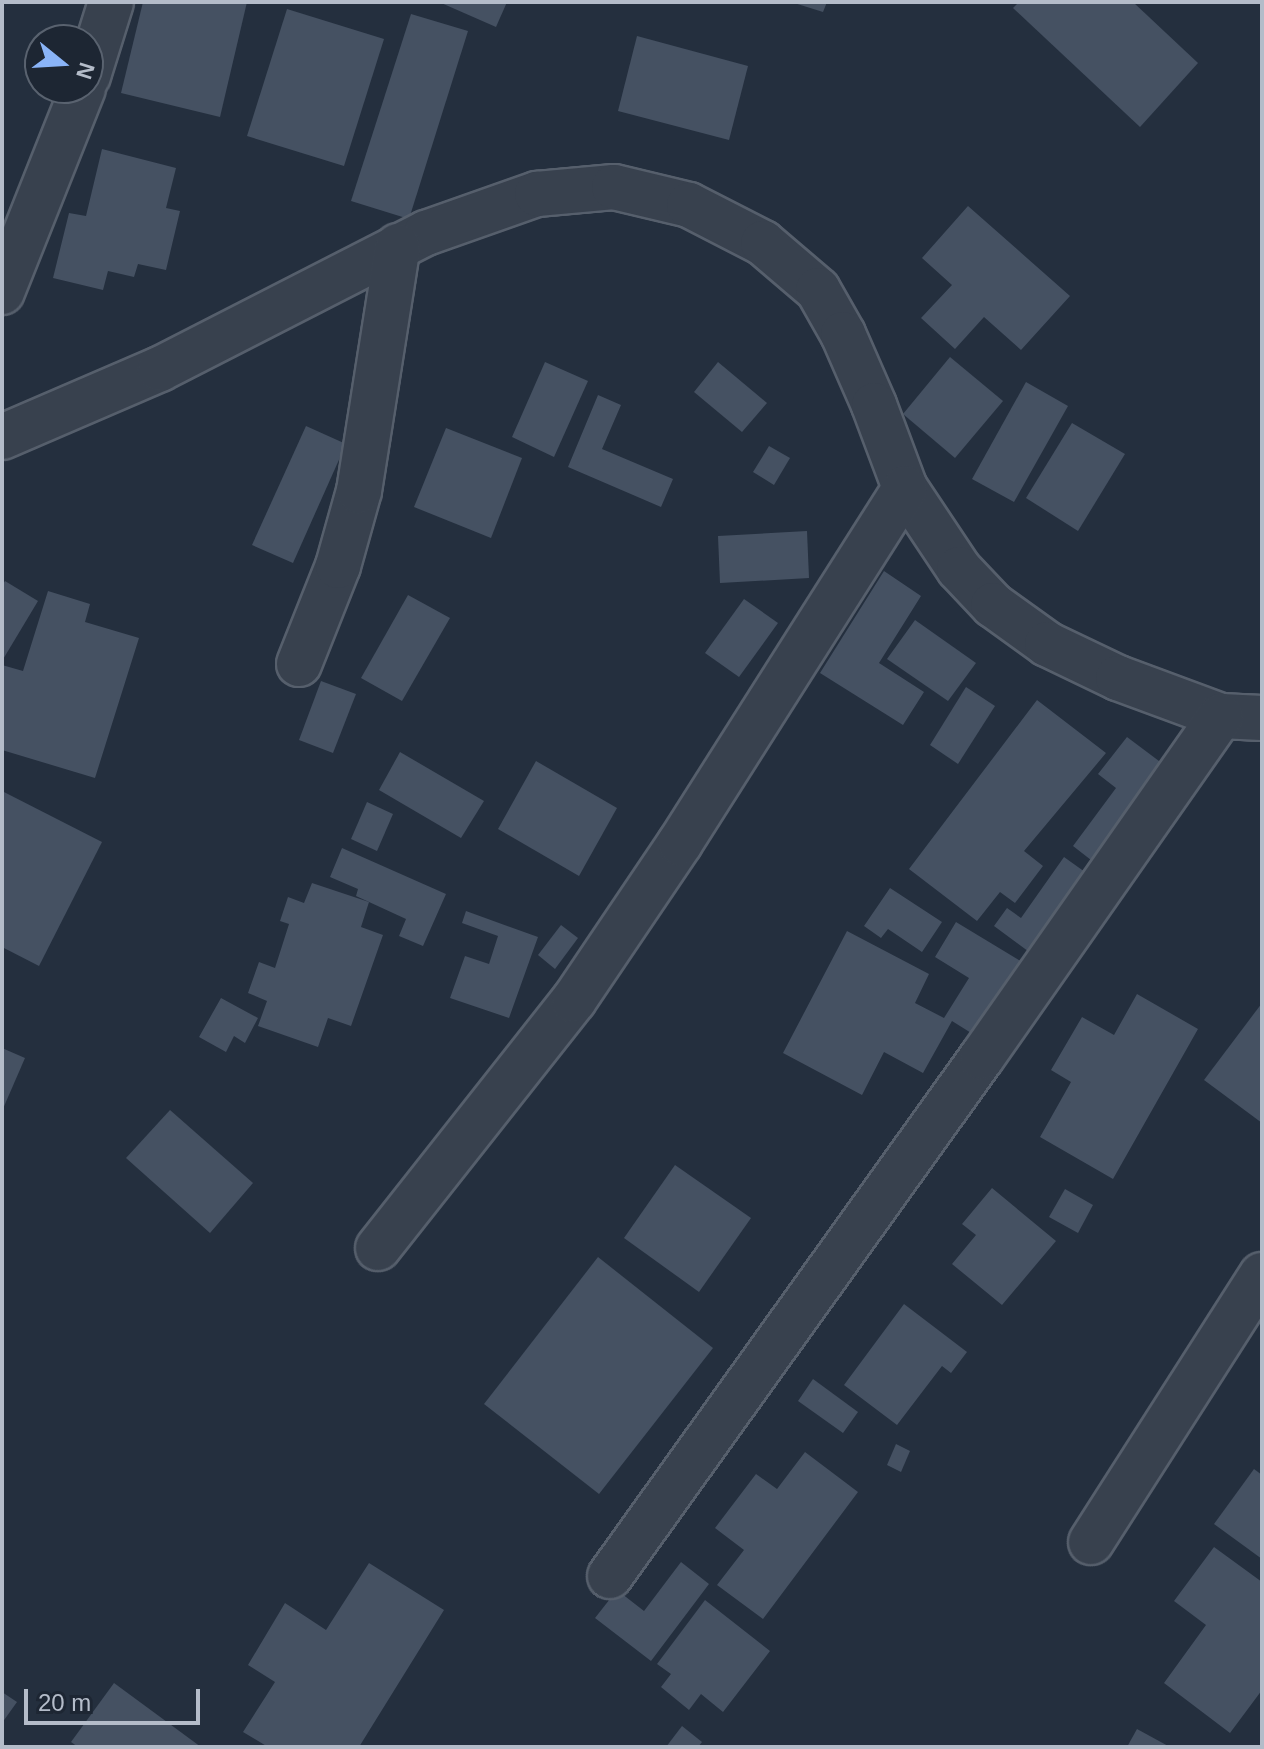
<!DOCTYPE html>
<html>
<head>
<meta charset="utf-8">
<style>
  body { margin:0 }
  #map { position:relative; width:1264px; height:1749px; overflow:hidden; background:#242f3e; font-family:Helvetica,sans-serif }
  div>[style] { position:absolute }
  .building>* { inset:0; background:#455162 }
  .roads { filter:drop-shadow(2px 0 #565f6c) drop-shadow(-2px 0 #565f6c) drop-shadow(0 2px #565f6c) drop-shadow(0 -2px #565f6c) }
  .minor>* { height:44px; margin:-22px; padding:0 22px; transform-origin:22px; border-radius:22px; background:#38414e }
  span { translate:-50% -50%; white-space:nowrap; text-align:center; line-height:1.15; -webkit-text-stroke:7px #1d2633; paint-order:stroke }
  .frame { position:absolute; inset:0; border:4px solid #b4bcc9; pointer-events:none }
  .north { position:absolute; left:24px; top:24px; width:80px; height:80px; box-sizing:border-box; background:#1d2633; border:2px solid #59626f; border-radius:50%; rotate:108deg; font-size:22px; font-weight:700; line-height:32px; text-align:center; color:#b4bcc9 }
  .north::after { content:''; display:block; margin:auto; width:28px; height:36px; background:#8ab4f8; clip-path:polygon(50% 0,100% 100%,50% 72%,0 100%) }
  .scale { position:absolute; left:24px; top:1689px; width:176px; height:36px; box-sizing:border-box; border:4px solid #b4bcc9; border-top:0; padding-left:10px; font-size:24px; line-height:28px; white-space:nowrap; color:#b4bcc9; -webkit-text-stroke:6px #1d2633; paint-order:stroke }
</style>
</head>
<body>
<div id="map">
  <div class="building">
    <i style="clip-path:polygon(143px 2px,247px 2px,220px 117px,121px 93px)"></i>
    <i style="clip-path:polygon(439px 2px,507px 2px,496px 27px)"></i>
    <i style="clip-path:polygon(791px 2px,827px 2px,823px 12px)"></i>
    <i style="clip-path:polygon(1019px 2px,1133px 2px,1198px 63px,1140px 127px,1013px 8px)"></i>
    <i style="clip-path:polygon(287px 9px,384px 39px,344px 166px,247px 136px)"></i>
    <i style="clip-path:polygon(411px 14px,468px 31px,409px 219px,351px 201px)"></i>
    <i style="clip-path:polygon(637px 36px,748px 66px,729px 140px,618px 111px)"></i>
    <i style="clip-path:polygon(102px 149px,176px 168px,166px 208px,180px 211px,166px 270px,138px 264px,134px 277px,108px 271px,103px 290px,53px 278px,69px 213px,86px 216px)"></i>
    <i style="clip-path:polygon(968px 206px,1070px 296px,1021px 350px,984px 317px,955px 349px,921px 318px,952px 285px,922px 258px)"></i>
    <i style="clip-path:polygon(950px 357px,1003px 401px,955px 458px,903px 414px)"></i>
    <i style="clip-path:polygon(545px 362px,588px 381px,554px 457px,512px 437px)"></i>
    <i style="clip-path:polygon(718px 362px,767px 403px,742px 432px,694px 392px)"></i>
    <i style="clip-path:polygon(1026px 382px,1068px 406px,1014px 502px,972px 479px)"></i>
    <i style="clip-path:polygon(598px 395px,621px 405px,602px 449px,673px 479px,661px 507px,568px 467px)"></i>
    <i style="clip-path:polygon(1072px 423px,1125px 454px,1078px 531px,1026px 498px)"></i>
    <i style="clip-path:polygon(306px 426px,346px 444px,293px 563px,252px 545px)"></i>
    <i style="clip-path:polygon(446px 428px,522px 458px,491px 538px,414px 507px)"></i>
    <i style="clip-path:polygon(769px 446px,790px 458px,774px 485px,753px 472px)"></i>
    <i style="clip-path:polygon(807px 531px,809px 578px,720px 583px,718px 536px)"></i>
    <i style="clip-path:polygon(884px 571px,921px 596px,879px 663px,924px 692px,903px 725px,820px 673px)"></i>
    <i style="clip-path:polygon(5px 581px,38px 601px,2px 661px,2px 586px)"></i>
    <i style="clip-path:polygon(48px 591px,90px 604px,85px 622px,139px 638px,95px 778px,2px 750px,2px 665px,23px 671px)"></i>
    <i style="clip-path:polygon(408px 595px,450px 618px,402px 701px,361px 678px)"></i>
    <i style="clip-path:polygon(744px 599px,778px 623px,739px 677px,705px 653px)"></i>
    <i style="clip-path:polygon(915px 620px,976px 663px,948px 701px,887px 659px)"></i>
    <i style="clip-path:polygon(321px 681px,356px 694px,333px 753px,299px 740px)"></i>
    <i style="clip-path:polygon(966px 687px,995px 706px,958px 764px,930px 745px)"></i>
    <i style="clip-path:polygon(1037px 700px,1106px 753px,1024px 851px,1043px 866px,1015px 903px,1000px 892px,977px 921px,909px 869px)"></i>
    <i style="clip-path:polygon(1127px 737px,1171px 770px,1100px 867px,1073px 846px,1116px 788px,1098px 774px)"></i>
    <i style="clip-path:polygon(400px 752px,484px 801px,461px 838px,379px 790px)"></i>
    <i style="clip-path:polygon(536px 761px,617px 808px,579px 876px,498px 829px)"></i>
    <i style="clip-path:polygon(2px 791px,102px 842px,39px 966px,2px 947px)"></i>
    <i style="clip-path:polygon(367px 802px,393px 814px,377px 851px,351px 839px)"></i>
    <i style="clip-path:polygon(342px 848px,446px 894px,423px 946px,399px 936px,406px 919px,356px 896px,358px 889px,330px 877px)"></i>
    <i style="clip-path:polygon(1064px 857px,1092px 877px,1036px 957px,994px 926px,1007px 908px,1021px 918px)"></i>
    <i style="clip-path:polygon(312px 883px,369px 902px,361px 927px,383px 935px,351px 1026px,328px 1018px,318px 1047px,258px 1026px,267px 1001px,248px 993px,259px 962px,275px 968px,289px 924px,280px 921px,288px 897px,304px 903px)"></i>
    <i style="clip-path:polygon(890px 888px,942px 922px,922px 952px,888px 929px,881px 938px,864px 926px)"></i>
    <i style="clip-path:polygon(466px 911px,538px 937px,509px 1018px,450px 998px,465px 956px,489px 964px,498px 936px,462px 923px)"></i>
    <i style="clip-path:polygon(956px 922px,1022px 962px,976px 1036px,952px 1021px,923px 1073px,884px 1052px,862px 1095px,783px 1053px,847px 931px,929px 974px,915px 1003px,944px 1018px,969px 978px,935px 957px)"></i>
    <i style="clip-path:polygon(561px 925px,578px 938px,555px 969px,538px 955px)"></i>
    <i style="clip-path:polygon(1137px 994px,1198px 1029px,1113px 1179px,1040px 1137px,1071px 1082px,1051px 1070px,1082px 1017px,1114px 1035px)"></i>
    <i style="clip-path:polygon(221px 998px,258px 1018px,245px 1043px,234px 1036px,226px 1052px,199px 1037px)"></i>
    <i style="clip-path:polygon(1262px 1003px,1262px 1123px,1204px 1080px)"></i>
    <i style="clip-path:polygon(2px 1048px,25px 1058px,2px 1111px)"></i>
    <i style="clip-path:polygon(170px 1110px,253px 1183px,210px 1233px,126px 1158px)"></i>
    <i style="clip-path:polygon(675px 1165px,751px 1218px,699px 1292px,624px 1238px)"></i>
    <i style="clip-path:polygon(992px 1188px,1056px 1241px,1002px 1305px,952px 1264px,976px 1235px,962px 1224px)"></i>
    <i style="clip-path:polygon(1065px 1189px,1093px 1205px,1078px 1233px,1049px 1217px)"></i>
    <i style="clip-path:polygon(598px 1257px,713px 1348px,599px 1494px,484px 1404px)"></i>
    <i style="clip-path:polygon(904px 1304px,967px 1352px,951px 1373px,942px 1366px,897px 1425px,844px 1385px)"></i>
    <i style="clip-path:polygon(813px 1379px,858px 1412px,843px 1433px,798px 1401px)"></i>
    <i style="clip-path:polygon(896px 1444px,910px 1451px,901px 1472px,887px 1465px)"></i>
    <i style="clip-path:polygon(805px 1452px,858px 1492px,763px 1619px,717px 1585px,744px 1550px,715px 1528px,756px 1474px,777px 1489px)"></i>
    <i style="clip-path:polygon(1254px 1469px,1262px 1475px,1262px 1559px,1214px 1524px)"></i>
    <i style="clip-path:polygon(1214px 1547px,1262px 1582px,1262px 1690px,1230px 1733px,1164px 1683px,1206px 1625px,1174px 1601px)"></i>
    <i style="clip-path:polygon(681px 1562px,709px 1584px,651px 1661px,595px 1618px,617px 1590px,644px 1611px)"></i>
    <i style="clip-path:polygon(369px 1563px,444px 1610px,359px 1747px,268px 1747px,243px 1732px,275px 1682px,248px 1665px,285px 1603px,326px 1630px)"></i>
    <i style="clip-path:polygon(705px 1600px,770px 1651px,723px 1712px,701px 1694px,689px 1710px,661px 1687px,671px 1674px,657px 1664px)"></i>
    <i style="clip-path:polygon(114px 1683px,201px 1747px,78px 1747px,71px 1742px)"></i>
    <i style="clip-path:polygon(2px 1692px,17px 1702px,2px 1723px)"></i>
    <i style="clip-path:polygon(682px 1726px,702px 1742px,698px 1747px,666px 1747px)"></i>
    <i style="clip-path:polygon(1137px 1729px,1170px 1747px,1127px 1747px)"></i>
  </div>
  <div class="roads">
    <div class="minor">
      <i style="left:88px;top:76px;width:77px;rotate:-72.7deg"></i>
      <i style="left:2px;top:292px;width:219px;rotate:-68.3deg"></i>
      <i style="left:2px;top:437px;width:172px;rotate:-23.3deg"></i>
      <i style="left:160px;top:369px;width:299px;rotate:-27.1deg"></i>
      <i style="left:426px;top:233px;width:118px;rotate:-19.4deg"></i>
      <i style="left:537px;top:194px;width:77px;rotate:-5.2deg"></i>
      <i style="left:614px;top:187px;width:77px;rotate:13.5deg"></i>
      <i style="left:689px;top:205px;width:83px;rotate:27.2deg"></i>
      <i style="left:763px;top:243px;width:72px;rotate:40.5deg"></i>
      <i style="left:818px;top:290px;width:51px;rotate:60.4deg"></i>
      <i style="left:843px;top:334px;width:77px;rotate:66.4deg"></i>
      <i style="left:874px;top:405px;width:89px;rotate:69.5deg"></i>
      <i style="left:905px;top:488px;width:97px;rotate:56.3deg"></i>
      <i style="left:959px;top:569px;width:50px;rotate:46.6deg"></i>
      <i style="left:993px;top:605px;width:67px;rotate:35.8deg"></i>
      <i style="left:1047px;top:644px;width:79px;rotate:25.6deg"></i>
      <i style="left:1118px;top:678px;width:110px;rotate:20.3deg"></i>
      <i style="left:1221px;top:716px;width:41px;rotate:2.8deg"></i>
      <i style="left:299px;top:664px;width:105px;rotate:-68.3deg"></i>
      <i style="left:338px;top:566px;width:78px;rotate:-74.4deg"></i>
      <i style="left:359px;top:491px;width:248px;rotate:-81deg"></i>
      <i style="left:378px;top:1248px;width:316px;rotate:-51.7deg"></i>
      <i style="left:574px;top:1000px;width:189px;rotate:-56deg"></i>
      <i style="left:680px;top:843px;width:420px;rotate:-57.6deg"></i>
      <i style="left:1091px;top:1542px;width:317px;rotate:-57.4deg"></i>
      <i style="left:610px;top:1576px;width:639px;rotate:-54.37deg"></i>
      <i style="left:982px;top:1057px;width:416px;rotate:-55deg"></i>
    </div>
  </div>
  <div class="frame"></div>
  <div class="north">N</div>
  <div class="scale">20 m</div>
</div>
</body>
</html>
